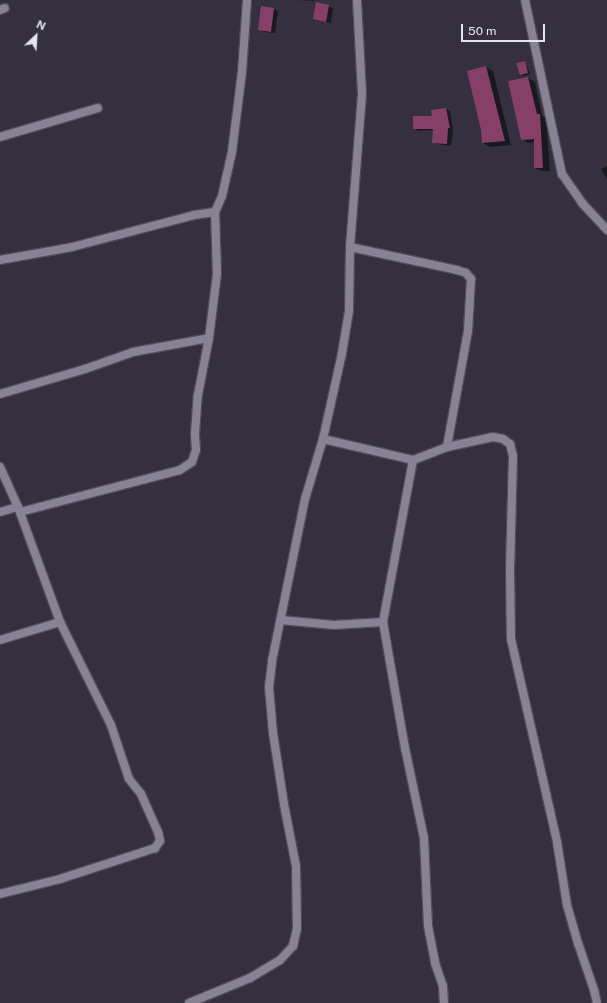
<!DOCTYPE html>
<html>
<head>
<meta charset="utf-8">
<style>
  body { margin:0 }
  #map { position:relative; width:607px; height:1003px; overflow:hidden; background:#34303d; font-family:"Public Sans",sans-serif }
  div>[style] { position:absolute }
  .shadow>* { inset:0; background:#0007 }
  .building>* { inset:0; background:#874065 }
  .roads { filter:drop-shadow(1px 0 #504d57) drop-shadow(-1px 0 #504d57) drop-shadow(0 1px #504d57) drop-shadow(0 -1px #504d57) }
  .minor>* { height:8px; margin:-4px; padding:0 4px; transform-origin:4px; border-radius:4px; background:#878392 }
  span { translate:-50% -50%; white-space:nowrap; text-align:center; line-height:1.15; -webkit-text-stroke:4px #34303d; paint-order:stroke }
  .north { position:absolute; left:16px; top:16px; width:40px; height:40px; -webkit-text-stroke:3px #34303d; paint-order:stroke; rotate:25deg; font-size:11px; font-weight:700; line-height:16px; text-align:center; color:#e5e3eb }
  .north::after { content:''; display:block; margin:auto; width:14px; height:18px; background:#e5e3eb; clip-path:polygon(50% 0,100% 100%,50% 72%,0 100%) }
  .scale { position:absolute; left:461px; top:24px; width:84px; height:18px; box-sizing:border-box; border:2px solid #e5e3eb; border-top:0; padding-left:5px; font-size:12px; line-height:14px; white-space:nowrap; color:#e5e3eb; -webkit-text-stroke:3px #34303d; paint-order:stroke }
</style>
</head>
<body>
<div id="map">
  <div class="shadow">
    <i style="clip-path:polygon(298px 0,314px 0,314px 1px)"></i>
    <i style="clip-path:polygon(317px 3px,333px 8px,331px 23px,314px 19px)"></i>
    <i style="clip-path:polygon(273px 9px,278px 11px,275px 33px,264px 32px,259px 29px)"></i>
    <i style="clip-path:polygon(525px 62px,530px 74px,522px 76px,521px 75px)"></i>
    <i style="clip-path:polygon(486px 67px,493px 71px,511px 145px,490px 147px,483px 143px)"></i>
    <i style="clip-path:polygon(528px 78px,535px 82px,542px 116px,546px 118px,550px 171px,542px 171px,535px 168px,535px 142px,528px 143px,522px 139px)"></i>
    <i style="clip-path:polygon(446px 109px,450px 111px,453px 130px,451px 146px,437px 144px,433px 142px,434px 130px,418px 131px,414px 128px)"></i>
    <i style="clip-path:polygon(607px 166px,607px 179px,601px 169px)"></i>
  </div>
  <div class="building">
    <i style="clip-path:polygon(316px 2px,329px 5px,326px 22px,313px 19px)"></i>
    <i style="clip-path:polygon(261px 6px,274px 8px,271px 32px,258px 30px)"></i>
    <i style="clip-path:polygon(525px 61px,528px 73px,520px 75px,516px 63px)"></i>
    <i style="clip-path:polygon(486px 66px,505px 141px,482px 143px,481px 130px,467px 71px)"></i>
    <i style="clip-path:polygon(528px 77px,537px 114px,540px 114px,543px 168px,534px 168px,534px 139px,521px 140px,508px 81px)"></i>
    <i style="clip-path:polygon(446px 108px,450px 128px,448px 128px,447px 144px,432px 143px,433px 129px,413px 129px,413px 116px,432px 116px,431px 110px)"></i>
  </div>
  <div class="roads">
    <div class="minor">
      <i style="left:525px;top:0;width:178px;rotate:78deg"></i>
      <i style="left:562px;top:174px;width:35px;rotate:55deg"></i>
      <i style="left:582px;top:203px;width:37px;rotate:47deg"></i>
      <i style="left:0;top:10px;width:5px;rotate:-22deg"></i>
      <i style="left:0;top:137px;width:102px;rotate:-16.5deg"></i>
      <i style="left:350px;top:247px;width:109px;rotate:12.1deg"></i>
      <i style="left:457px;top:270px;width:9px;rotate:18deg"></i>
      <i style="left:466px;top:273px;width:8px;rotate:50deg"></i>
      <i style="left:471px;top:279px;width:52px;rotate:93.3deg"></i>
      <i style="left:468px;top:331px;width:118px;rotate:100.3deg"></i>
      <i style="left:447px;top:447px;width:36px;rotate:159deg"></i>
      <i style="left:0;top:260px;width:73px;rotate:-10.2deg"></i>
      <i style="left:72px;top:247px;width:126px;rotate:-14.7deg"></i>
      <i style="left:194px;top:215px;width:21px;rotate:-8deg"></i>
      <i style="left:0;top:394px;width:89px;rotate:-16.4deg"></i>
      <i style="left:85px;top:369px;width:51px;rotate:-19.5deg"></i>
      <i style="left:133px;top:352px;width:77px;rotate:-10.4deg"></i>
      <i style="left:323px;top:439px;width:92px;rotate:13.1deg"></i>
      <i style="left:413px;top:460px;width:165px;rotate:100.5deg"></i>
      <i style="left:383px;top:622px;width:128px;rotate:80.1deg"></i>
      <i style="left:405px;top:748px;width:92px;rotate:78.1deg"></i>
      <i style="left:424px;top:838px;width:88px;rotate:87.4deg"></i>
      <i style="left:428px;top:926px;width:38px;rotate:79deg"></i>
      <i style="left:435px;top:963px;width:24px;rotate:71deg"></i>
      <i style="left:443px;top:986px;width:17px;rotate:87deg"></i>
      <i style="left:447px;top:447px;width:47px;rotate:-12.3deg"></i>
      <i style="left:493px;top:437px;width:10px;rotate:11deg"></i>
      <i style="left:503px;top:439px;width:9px;rotate:36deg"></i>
      <i style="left:510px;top:444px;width:12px;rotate:76deg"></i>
      <i style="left:513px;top:456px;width:113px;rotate:91.5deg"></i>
      <i style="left:510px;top:569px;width:70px;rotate:89.2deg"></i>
      <i style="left:511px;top:639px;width:208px;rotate:77.2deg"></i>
      <i style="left:557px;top:842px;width:64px;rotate:81deg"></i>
      <i style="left:567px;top:905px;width:40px;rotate:74deg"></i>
      <i style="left:578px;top:943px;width:50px;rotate:71.2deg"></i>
      <i style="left:594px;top:990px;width:13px;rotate:77deg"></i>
      <i style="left:0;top:467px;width:44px;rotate:65.8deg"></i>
      <i style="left:18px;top:507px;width:122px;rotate:69.9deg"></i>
      <i style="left:60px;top:622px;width:115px;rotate:63.7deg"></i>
      <i style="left:111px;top:725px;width:57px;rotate:71.6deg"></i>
      <i style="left:129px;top:779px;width:19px;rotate:51deg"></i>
      <i style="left:141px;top:794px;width:42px;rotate:65.9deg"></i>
      <i style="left:158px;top:832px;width:9px;rotate:77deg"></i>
      <i style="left:160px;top:841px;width:9px;rotate:126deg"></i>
      <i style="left:155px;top:848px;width:13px;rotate:162deg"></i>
      <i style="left:143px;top:852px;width:87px;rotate:162deg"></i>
      <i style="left:60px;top:879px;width:62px;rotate:166deg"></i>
      <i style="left:0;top:512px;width:19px;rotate:-16deg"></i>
      <i style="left:20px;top:512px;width:165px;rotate:-14.7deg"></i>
      <i style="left:180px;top:470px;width:14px;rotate:-34deg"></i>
      <i style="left:192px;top:462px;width:13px;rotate:-72deg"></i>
      <i style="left:196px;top:450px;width:16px;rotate:-94deg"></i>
      <i style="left:195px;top:434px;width:39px;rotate:-86deg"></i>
      <i style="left:198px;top:395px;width:58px;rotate:-79.1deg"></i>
      <i style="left:209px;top:338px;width:64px;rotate:-82.9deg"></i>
      <i style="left:217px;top:274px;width:62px;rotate:-91.8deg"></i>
      <i style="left:215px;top:212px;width:17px;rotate:-66deg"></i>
      <i style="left:222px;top:196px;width:45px;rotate:-77.2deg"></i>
      <i style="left:232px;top:152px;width:81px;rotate:-82.9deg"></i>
      <i style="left:242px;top:72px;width:72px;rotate:-86deg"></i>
      <i style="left:281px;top:620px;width:53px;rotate:5.4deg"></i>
      <i style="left:334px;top:625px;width:49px;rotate:-3.5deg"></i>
      <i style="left:0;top:640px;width:63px;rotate:-16.7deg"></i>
      <i style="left:189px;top:1003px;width:66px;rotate:-22.3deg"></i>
      <i style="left:250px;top:978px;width:35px;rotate:-31deg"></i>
      <i style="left:280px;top:960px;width:19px;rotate:-47deg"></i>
      <i style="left:293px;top:946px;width:17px;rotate:-77deg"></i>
      <i style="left:297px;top:929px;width:63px;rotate:-90.9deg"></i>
      <i style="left:296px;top:866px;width:63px;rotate:-101deg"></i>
      <i style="left:284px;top:804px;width:72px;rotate:-98.8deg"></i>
      <i style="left:273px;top:733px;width:46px;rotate:-95deg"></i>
      <i style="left:269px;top:687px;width:26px;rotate:-83deg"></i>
      <i style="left:272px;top:661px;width:165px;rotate:-78.5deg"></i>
      <i style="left:305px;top:499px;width:63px;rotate:-73.3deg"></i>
      <i style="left:323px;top:439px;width:88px;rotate:-77.5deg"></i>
      <i style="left:342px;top:353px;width:43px;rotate:-80.5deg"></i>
      <i style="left:349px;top:311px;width:64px;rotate:-89.1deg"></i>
      <i style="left:350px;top:247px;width:154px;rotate:-85.5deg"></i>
      <i style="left:362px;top:93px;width:93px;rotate:-93.1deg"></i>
    </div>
  </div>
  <div class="north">N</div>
  <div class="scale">50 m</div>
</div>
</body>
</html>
